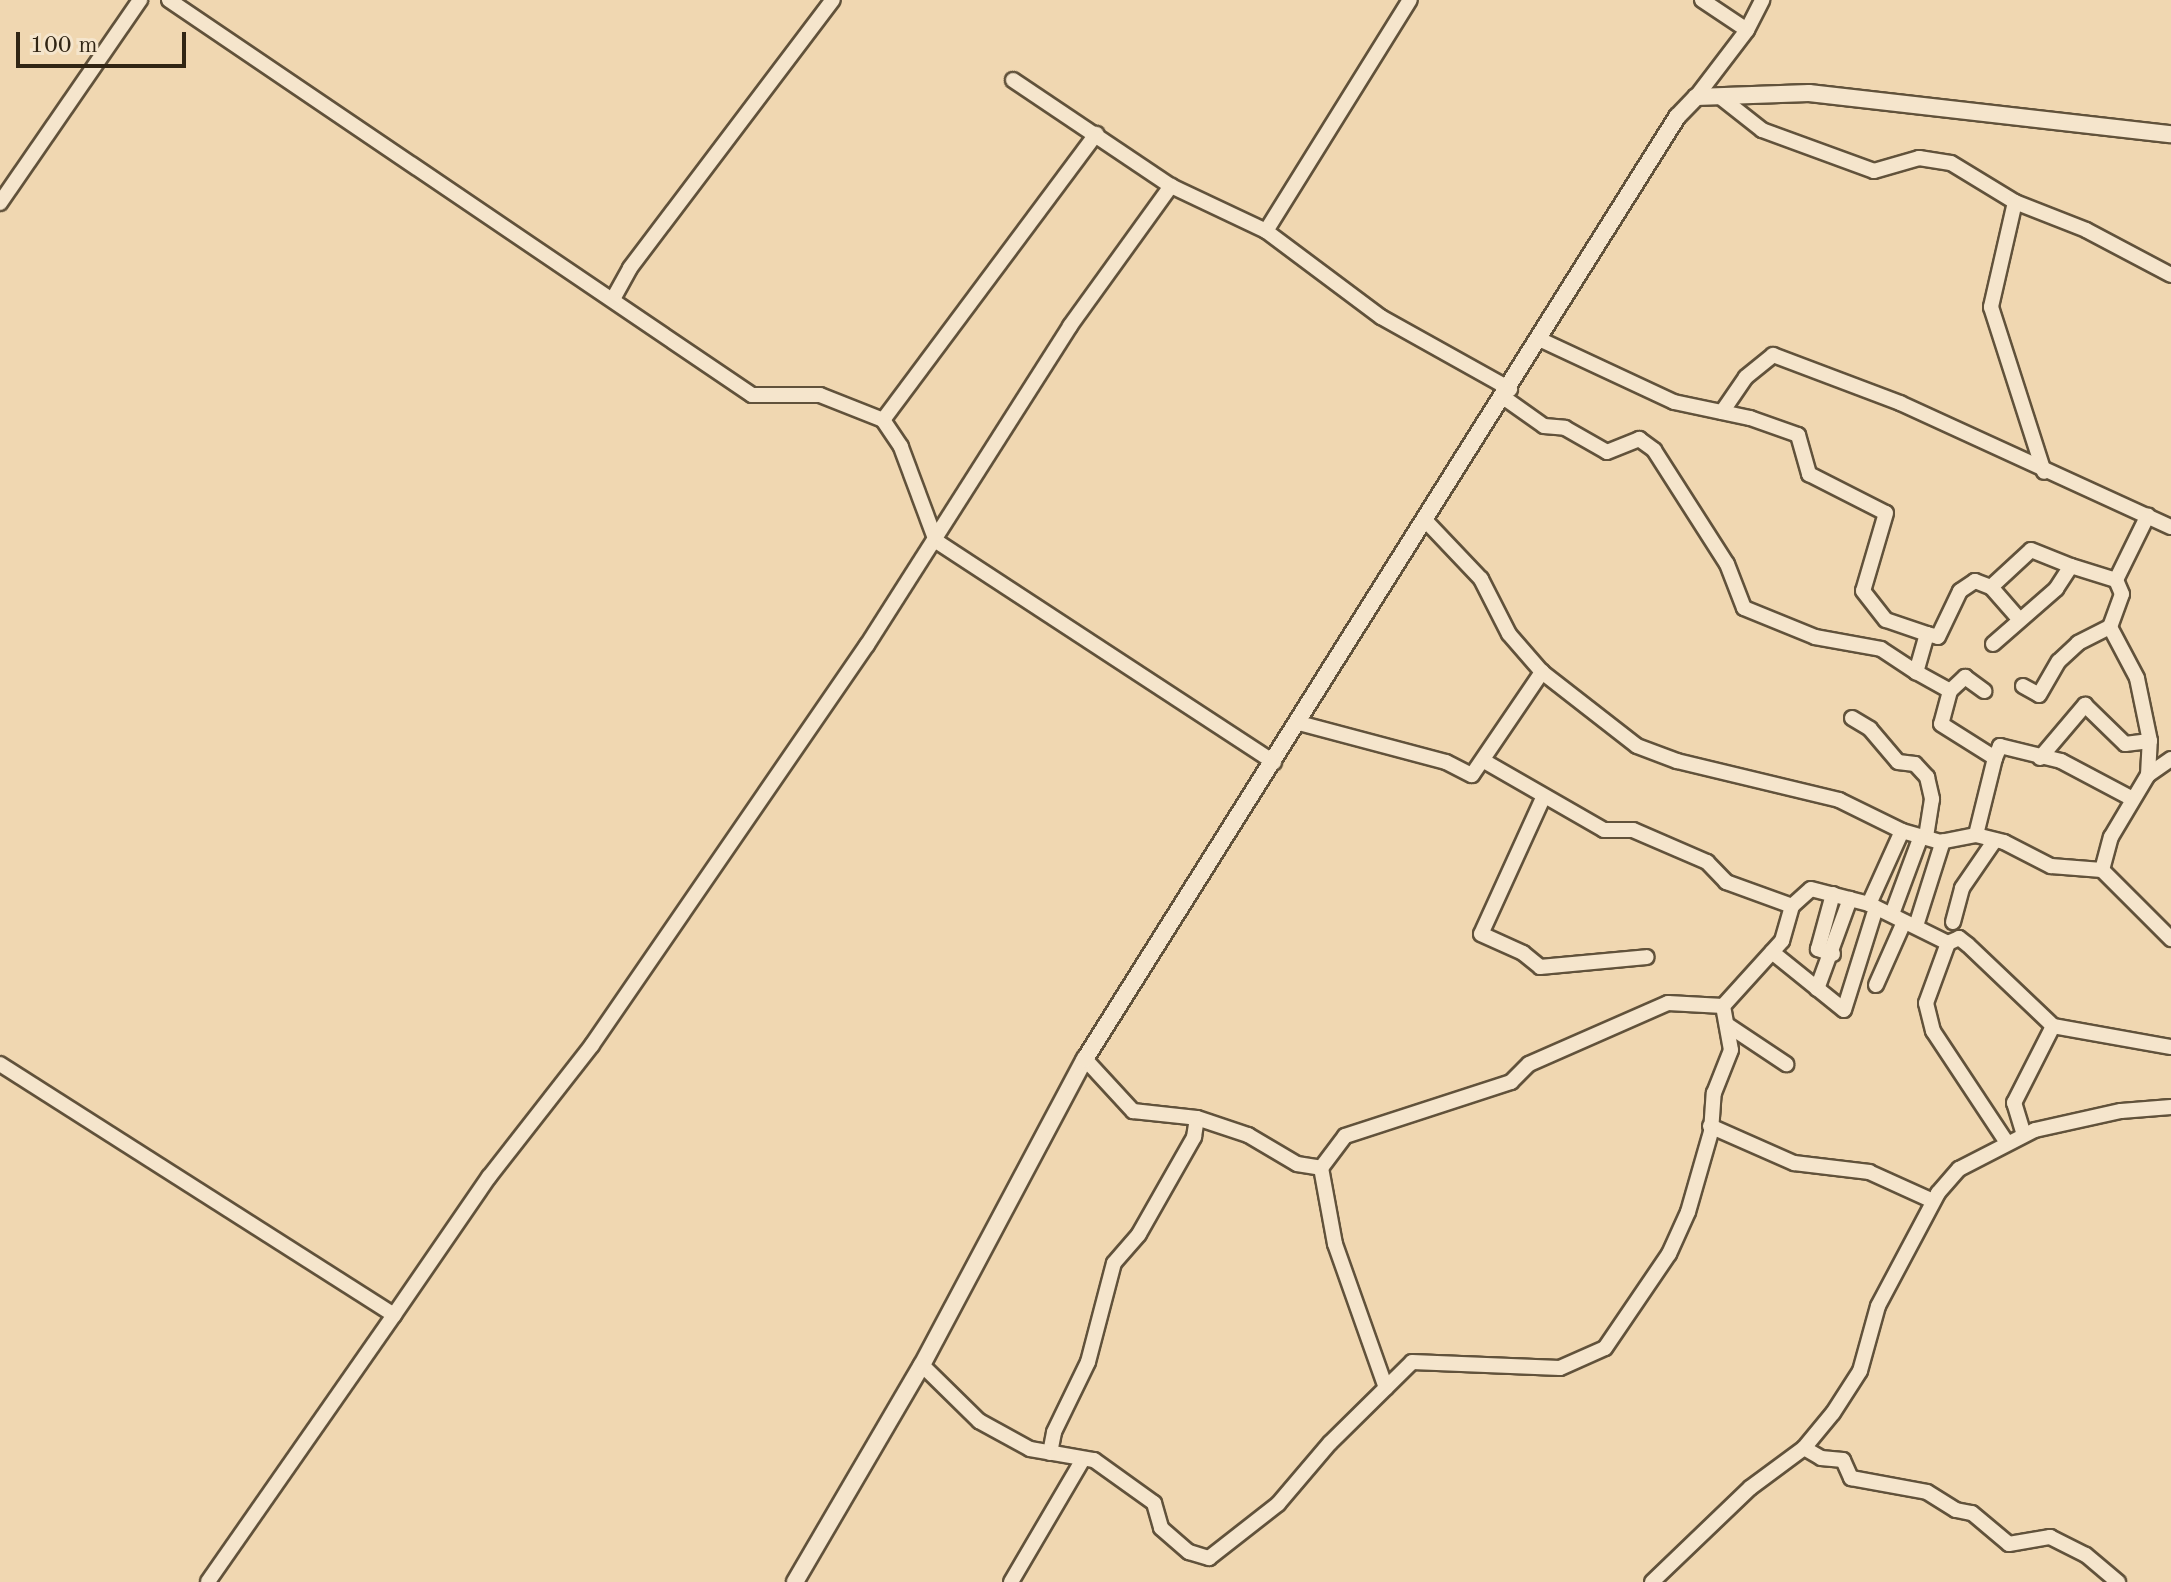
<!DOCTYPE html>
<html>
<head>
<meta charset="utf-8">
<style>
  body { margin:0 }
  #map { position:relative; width:2171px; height:1582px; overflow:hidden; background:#f0d7b1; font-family:"Old Standard TT",serif }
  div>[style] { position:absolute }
  .roads { filter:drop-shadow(2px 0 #61523b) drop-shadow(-2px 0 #61523b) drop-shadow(0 2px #61523b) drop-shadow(0 -2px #61523b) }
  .minor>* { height:14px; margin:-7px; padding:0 7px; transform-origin:7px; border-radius:7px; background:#f5e5cc }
  .tertiary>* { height:16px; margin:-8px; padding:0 8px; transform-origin:8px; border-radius:8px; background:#f5e5cc }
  span { translate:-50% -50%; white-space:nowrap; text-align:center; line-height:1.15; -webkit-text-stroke:8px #f5e5cc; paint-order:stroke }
  .scale { position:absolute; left:16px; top:32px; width:170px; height:36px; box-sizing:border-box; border:4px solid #312514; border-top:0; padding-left:10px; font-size:24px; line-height:28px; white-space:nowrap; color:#312514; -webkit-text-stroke:6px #f5e5cc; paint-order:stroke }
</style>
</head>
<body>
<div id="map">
  <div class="roads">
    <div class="minor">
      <i style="left:169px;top:0;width:704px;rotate:34.12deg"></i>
      <i style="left:752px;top:395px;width:68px"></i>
      <i style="left:820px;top:395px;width:68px;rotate:21.6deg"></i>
      <i style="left:883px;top:420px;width:32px;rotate:56deg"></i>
      <i style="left:901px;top:447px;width:100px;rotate:69.6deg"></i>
      <i style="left:936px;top:541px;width:404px;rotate:33.2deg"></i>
      <i style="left:1702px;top:0;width:54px;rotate:33.7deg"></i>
      <i style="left:1013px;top:80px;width:190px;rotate:33.9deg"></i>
      <i style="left:1171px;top:186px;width:105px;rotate:25.3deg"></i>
      <i style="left:1266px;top:231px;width:144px;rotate:36.8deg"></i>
      <i style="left:1381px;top:317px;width:148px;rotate:29.2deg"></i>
      <i style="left:1719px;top:96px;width:55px;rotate:38.3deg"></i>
      <i style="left:1762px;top:130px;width:119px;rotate:20.1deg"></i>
      <i style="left:1874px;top:171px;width:47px;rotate:-16.1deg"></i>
      <i style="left:1919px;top:158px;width:32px;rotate:9deg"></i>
      <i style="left:1951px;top:163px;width:75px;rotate:31.4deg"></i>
      <i style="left:2015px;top:202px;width:76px;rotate:21.5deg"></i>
      <i style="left:2086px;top:230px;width:96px;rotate:27.9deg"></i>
      <i style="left:1696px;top:97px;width:84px;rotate:-52.7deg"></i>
      <i style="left:1747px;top:30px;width:34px;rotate:-63deg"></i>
      <i style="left:2015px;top:202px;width:108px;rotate:102.9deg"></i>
      <i style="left:1991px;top:307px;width:173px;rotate:72.2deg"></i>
      <i style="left:0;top:203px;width:247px;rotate:-55.4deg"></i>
      <i style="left:1266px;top:231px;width:272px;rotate:-58.1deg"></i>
      <i style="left:613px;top:299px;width:35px;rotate:-61deg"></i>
      <i style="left:630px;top:268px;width:336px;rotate:-52.9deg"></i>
      <i style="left:1539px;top:339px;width:149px;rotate:25deg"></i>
      <i style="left:1674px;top:402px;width:78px;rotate:11.9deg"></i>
      <i style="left:1750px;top:418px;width:51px;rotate:19.5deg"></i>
      <i style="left:1798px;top:435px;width:41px;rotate:74.2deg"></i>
      <i style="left:1809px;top:474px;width:86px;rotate:26.9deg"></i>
      <i style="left:1886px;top:513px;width:81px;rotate:106.4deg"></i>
      <i style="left:1863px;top:591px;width:37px;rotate:52deg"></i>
      <i style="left:1886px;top:620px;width:43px;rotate:18.9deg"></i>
      <i style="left:1927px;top:634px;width:40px;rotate:106deg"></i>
      <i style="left:1916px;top:672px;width:39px;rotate:29deg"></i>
      <i style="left:1950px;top:691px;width:34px;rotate:105deg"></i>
      <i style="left:1941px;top:724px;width:64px;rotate:32.2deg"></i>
      <i style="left:1995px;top:758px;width:79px;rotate:103.9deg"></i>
      <i style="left:1503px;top:397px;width:50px;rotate:35.3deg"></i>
      <i style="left:1544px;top:426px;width:21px;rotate:5deg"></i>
      <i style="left:1565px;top:428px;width:48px;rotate:29.7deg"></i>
      <i style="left:1607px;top:452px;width:35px;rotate:-22deg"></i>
      <i style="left:1639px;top:439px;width:19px;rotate:36deg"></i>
      <i style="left:1654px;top:450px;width:135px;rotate:57.4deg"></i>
      <i style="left:1727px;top:564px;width:47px;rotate:68.9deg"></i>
      <i style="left:1744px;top:608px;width:77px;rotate:22.2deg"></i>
      <i style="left:1815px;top:637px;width:67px;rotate:10.3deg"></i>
      <i style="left:1881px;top:649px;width:42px;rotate:33.3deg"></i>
      <i style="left:1722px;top:412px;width:42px;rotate:-55.6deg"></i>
      <i style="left:1746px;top:377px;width:35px;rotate:-39deg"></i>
      <i style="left:1773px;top:355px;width:136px;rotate:20.7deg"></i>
      <i style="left:1900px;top:403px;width:298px;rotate:24.6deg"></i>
      <i style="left:883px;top:420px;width:357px;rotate:-53.3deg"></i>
      <i style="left:2019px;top:619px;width:43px;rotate:-131.2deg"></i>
      <i style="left:1991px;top:587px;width:54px;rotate:-42.8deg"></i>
      <i style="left:2031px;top:550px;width:43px;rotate:21.8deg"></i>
      <i style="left:1927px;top:634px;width:11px;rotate:15deg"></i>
      <i style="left:1938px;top:637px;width:51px;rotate:-64.4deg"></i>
      <i style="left:1960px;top:591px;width:18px;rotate:-34deg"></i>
      <i style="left:1975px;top:581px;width:17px;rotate:21deg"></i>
      <i style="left:1993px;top:644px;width:84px;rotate:-41.1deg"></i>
      <i style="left:2056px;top:589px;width:27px;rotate:-57deg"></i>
      <i style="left:2071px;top:566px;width:47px;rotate:17.3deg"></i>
      <i style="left:2116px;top:580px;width:72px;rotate:-63.8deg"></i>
      <i style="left:1542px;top:672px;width:120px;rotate:37.9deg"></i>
      <i style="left:1637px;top:746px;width:43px;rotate:20.6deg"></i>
      <i style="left:1677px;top:761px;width:167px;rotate:13.5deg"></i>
      <i style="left:1839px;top:800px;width:70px;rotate:26.2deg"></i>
      <i style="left:1902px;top:831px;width:40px;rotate:16deg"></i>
      <i style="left:1940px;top:842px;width:37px;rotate:-11deg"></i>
      <i style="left:1976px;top:835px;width:29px;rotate:14deg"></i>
      <i style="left:2004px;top:842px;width:53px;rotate:27.1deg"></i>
      <i style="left:2051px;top:866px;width:51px;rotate:4.5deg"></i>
      <i style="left:2102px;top:870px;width:98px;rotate:45deg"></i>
      <i style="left:2023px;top:686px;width:18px;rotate:29deg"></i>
      <i style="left:2039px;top:695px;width:39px;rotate:-60deg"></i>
      <i style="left:2059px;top:661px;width:26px;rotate:-43deg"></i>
      <i style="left:2078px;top:643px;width:36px;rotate:-27deg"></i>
      <i style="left:2110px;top:627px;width:35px;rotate:-70deg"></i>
      <i style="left:2122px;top:594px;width:15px;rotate:-113deg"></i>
      <i style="left:1950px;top:691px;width:21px;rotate:-43deg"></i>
      <i style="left:1965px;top:677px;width:24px;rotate:36deg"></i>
      <i style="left:1852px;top:718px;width:21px;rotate:31deg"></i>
      <i style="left:1870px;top:729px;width:43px;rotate:49.7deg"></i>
      <i style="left:1898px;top:762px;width:17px;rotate:7deg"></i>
      <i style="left:1915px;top:764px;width:18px;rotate:47deg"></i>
      <i style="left:1927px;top:777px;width:23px;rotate:77deg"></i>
      <i style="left:1932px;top:799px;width:39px;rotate:99deg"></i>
      <i style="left:1299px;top:723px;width:152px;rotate:14.9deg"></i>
      <i style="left:1446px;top:762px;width:29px;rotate:27deg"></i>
      <i style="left:1472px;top:775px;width:125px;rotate:-55.8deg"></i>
      <i style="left:1542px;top:672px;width:50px;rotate:-131deg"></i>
      <i style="left:1509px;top:634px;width:62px;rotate:-117deg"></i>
      <i style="left:1481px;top:579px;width:80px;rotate:-133.5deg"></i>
      <i style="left:1995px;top:758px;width:13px;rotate:-67deg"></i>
      <i style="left:2000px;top:746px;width:63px;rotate:13.8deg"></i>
      <i style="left:2061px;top:761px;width:79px;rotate:27.9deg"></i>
      <i style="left:2040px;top:758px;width:70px;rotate:-49.7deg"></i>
      <i style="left:2085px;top:705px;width:56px;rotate:44.3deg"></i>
      <i style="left:2125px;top:744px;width:25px;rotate:-7deg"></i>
      <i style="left:1484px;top:761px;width:138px;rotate:29.9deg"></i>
      <i style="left:1604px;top:830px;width:29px"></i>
      <i style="left:1633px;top:830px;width:81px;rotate:23.4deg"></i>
      <i style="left:1707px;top:862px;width:28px;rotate:46deg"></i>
      <i style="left:1726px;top:882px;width:70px;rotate:20deg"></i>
      <i style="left:1792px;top:906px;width:25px;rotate:-42deg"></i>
      <i style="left:1811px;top:889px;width:60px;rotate:14.5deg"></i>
      <i style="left:1869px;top:904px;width:88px;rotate:26.3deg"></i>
      <i style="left:1948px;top:943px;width:64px;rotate:110.1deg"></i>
      <i style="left:1926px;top:1003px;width:29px;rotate:76deg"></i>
      <i style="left:1933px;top:1031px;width:134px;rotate:56.5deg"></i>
      <i style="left:2148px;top:775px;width:28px;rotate:-35deg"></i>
      <i style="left:1543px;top:798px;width:149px;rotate:114.5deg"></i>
      <i style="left:1481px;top:934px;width:46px;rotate:24.3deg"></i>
      <i style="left:1523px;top:953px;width:22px;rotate:39deg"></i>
      <i style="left:1540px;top:967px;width:107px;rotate:-5.3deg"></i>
      <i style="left:2102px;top:870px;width:34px;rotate:-75deg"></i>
      <i style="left:2111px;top:837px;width:72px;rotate:-59.2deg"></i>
      <i style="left:2148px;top:775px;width:34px;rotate:-87deg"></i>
      <i style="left:2150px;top:741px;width:64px;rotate:-101.7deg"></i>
      <i style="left:2137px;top:678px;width:58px;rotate:-117.9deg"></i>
      <i style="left:1869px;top:904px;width:80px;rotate:-65.7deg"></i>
      <i style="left:1892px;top:914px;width:83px;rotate:-69.6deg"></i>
      <i style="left:1953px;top:922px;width:35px;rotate:-75deg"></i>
      <i style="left:1962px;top:888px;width:58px;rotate:-55.5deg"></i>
      <i style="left:1916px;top:926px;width:89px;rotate:-72.4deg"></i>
      <i style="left:1948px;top:943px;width:12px;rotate:-24deg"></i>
      <i style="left:1959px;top:938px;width:11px;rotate:38deg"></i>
      <i style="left:1968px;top:945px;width:117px;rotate:43.6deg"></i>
      <i style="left:2053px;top:1026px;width:120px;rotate:10.1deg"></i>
      <i style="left:1772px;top:952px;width:92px;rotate:38.9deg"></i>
      <i style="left:1844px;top:1010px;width:107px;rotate:-72.6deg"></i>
      <i style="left:1833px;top:954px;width:16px;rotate:-162deg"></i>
      <i style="left:1818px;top:949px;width:57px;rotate:-74.7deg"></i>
      <i style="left:1876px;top:985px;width:69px;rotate:-66deg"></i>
      <i style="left:1817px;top:989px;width:96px;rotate:-69.9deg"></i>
      <i style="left:1729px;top:1026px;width:69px;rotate:33.7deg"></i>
      <i style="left:1085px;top:1059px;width:71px;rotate:47.3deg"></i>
      <i style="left:1133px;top:1111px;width:64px;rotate:6.2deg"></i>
      <i style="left:1197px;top:1118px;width:54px;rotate:18.4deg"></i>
      <i style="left:1248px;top:1135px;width:57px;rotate:30.6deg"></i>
      <i style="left:1297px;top:1164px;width:24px;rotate:9deg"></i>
      <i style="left:0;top:1064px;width:467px;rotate:32.5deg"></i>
      <i style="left:394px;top:1315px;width:325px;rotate:124.9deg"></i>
      <i style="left:1710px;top:1126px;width:92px;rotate:23.8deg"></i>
      <i style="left:1794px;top:1163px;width:76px;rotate:6.8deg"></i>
      <i style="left:1869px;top:1172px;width:70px;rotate:24.4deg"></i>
      <i style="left:2024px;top:1135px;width:34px;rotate:-107deg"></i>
      <i style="left:2014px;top:1103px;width:86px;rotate:-63.1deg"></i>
      <i style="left:394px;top:1315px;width:168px;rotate:-55.5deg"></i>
      <i style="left:489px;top:1177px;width:167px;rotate:-52deg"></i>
      <i style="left:592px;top:1045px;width:485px;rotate:-55.5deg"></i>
      <i style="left:867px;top:645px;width:378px;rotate:-57.5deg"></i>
      <i style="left:1070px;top:326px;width:173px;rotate:-54.2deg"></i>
      <i style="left:922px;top:1365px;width:80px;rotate:44.5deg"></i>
      <i style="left:979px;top:1421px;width:58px;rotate:28.8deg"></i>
      <i style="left:1030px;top:1449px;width:65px;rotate:9.8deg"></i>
      <i style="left:1094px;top:1460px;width:74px;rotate:35.6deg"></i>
      <i style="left:1154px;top:1503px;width:26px;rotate:74deg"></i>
      <i style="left:1161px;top:1528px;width:37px;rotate:41deg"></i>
      <i style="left:1189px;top:1552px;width:21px;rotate:17deg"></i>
      <i style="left:1209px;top:1558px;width:88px;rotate:-38deg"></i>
      <i style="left:1278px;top:1504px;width:80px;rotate:-49.6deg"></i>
      <i style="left:1330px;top:1443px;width:115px;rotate:-44.6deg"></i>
      <i style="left:1412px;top:1362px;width:148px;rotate:2.3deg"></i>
      <i style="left:1560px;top:1368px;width:49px;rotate:-24deg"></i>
      <i style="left:1605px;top:1348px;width:114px;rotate:-55.8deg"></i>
      <i style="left:1669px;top:1254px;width:46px;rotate:-65.7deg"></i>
      <i style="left:1688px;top:1212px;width:83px;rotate:-74deg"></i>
      <i style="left:1711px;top:1132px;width:39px;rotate:-86deg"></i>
      <i style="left:1714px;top:1093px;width:46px;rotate:-68.4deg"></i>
      <i style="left:1731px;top:1050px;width:45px;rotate:-100.3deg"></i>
      <i style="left:1723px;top:1006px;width:88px;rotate:-47.8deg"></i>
      <i style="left:1782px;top:941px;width:36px;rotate:-74deg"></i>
      <i style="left:1386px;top:1388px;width:153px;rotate:-109.5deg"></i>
      <i style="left:1335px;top:1244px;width:77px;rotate:-100.4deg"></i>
      <i style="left:1321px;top:1168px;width:40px;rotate:-53deg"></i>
      <i style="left:1345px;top:1136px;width:175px;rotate:-18deg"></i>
      <i style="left:1511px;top:1082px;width:25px;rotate:-45deg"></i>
      <i style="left:1529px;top:1064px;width:152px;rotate:-23.7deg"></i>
      <i style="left:1668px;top:1003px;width:55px;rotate:3.1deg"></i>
      <i style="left:1804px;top:1448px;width:20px;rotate:30deg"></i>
      <i style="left:1821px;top:1458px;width:22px;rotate:5deg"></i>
      <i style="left:1843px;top:1460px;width:20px;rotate:66deg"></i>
      <i style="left:1851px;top:1478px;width:77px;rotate:10.4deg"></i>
      <i style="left:1927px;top:1492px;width:34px;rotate:32deg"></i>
      <i style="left:1956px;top:1510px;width:16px;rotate:11deg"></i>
      <i style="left:1972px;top:1513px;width:48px;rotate:40deg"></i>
      <i style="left:2009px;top:1544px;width:42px;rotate:-9.7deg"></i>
      <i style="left:2050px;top:1537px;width:40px;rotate:26.6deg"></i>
      <i style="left:2086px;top:1555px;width:42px;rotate:40.2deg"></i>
      <i style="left:1050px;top:1453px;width:21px;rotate:-79deg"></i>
      <i style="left:1054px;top:1432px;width:78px;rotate:-64.1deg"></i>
      <i style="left:1088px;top:1362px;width:102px;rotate:-75.3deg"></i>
      <i style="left:1114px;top:1263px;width:38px;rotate:-49deg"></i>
      <i style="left:1139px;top:1234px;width:112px;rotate:-60.4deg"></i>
      <i style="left:1194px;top:1137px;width:19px;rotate:-81deg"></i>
      <i style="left:1011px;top:1582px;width:140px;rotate:-59.6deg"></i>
      <i style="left:1652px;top:1582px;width:136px;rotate:-43.8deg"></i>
      <i style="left:1750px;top:1488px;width:67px;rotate:-36.5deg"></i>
      <i style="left:1804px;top:1448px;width:45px;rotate:-50.4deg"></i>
      <i style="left:1833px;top:1413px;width:50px;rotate:-57.3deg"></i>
      <i style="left:1860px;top:1371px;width:67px;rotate:-74.5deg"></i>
      <i style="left:1878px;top:1306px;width:128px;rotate:-62deg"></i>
      <i style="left:1938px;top:1193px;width:32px;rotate:-49deg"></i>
      <i style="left:1959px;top:1169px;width:85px;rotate:-27.2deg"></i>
      <i style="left:2035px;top:1130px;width:88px;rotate:-12.5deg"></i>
      <i style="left:2121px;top:1111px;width:50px;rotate:-4.6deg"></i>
    </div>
    <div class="tertiary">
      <i style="left:795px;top:1582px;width:251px;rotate:-59.7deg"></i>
      <i style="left:922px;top:1365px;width:347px;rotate:-62deg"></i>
      <i style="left:1085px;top:1059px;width:1113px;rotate:-57.85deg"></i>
      <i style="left:1677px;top:117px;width:28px;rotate:-46deg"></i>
      <i style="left:1696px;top:97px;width:113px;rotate:-2deg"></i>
      <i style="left:1809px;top:93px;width:364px;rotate:6.5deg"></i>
    </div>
  </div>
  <div class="scale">100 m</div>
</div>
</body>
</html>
